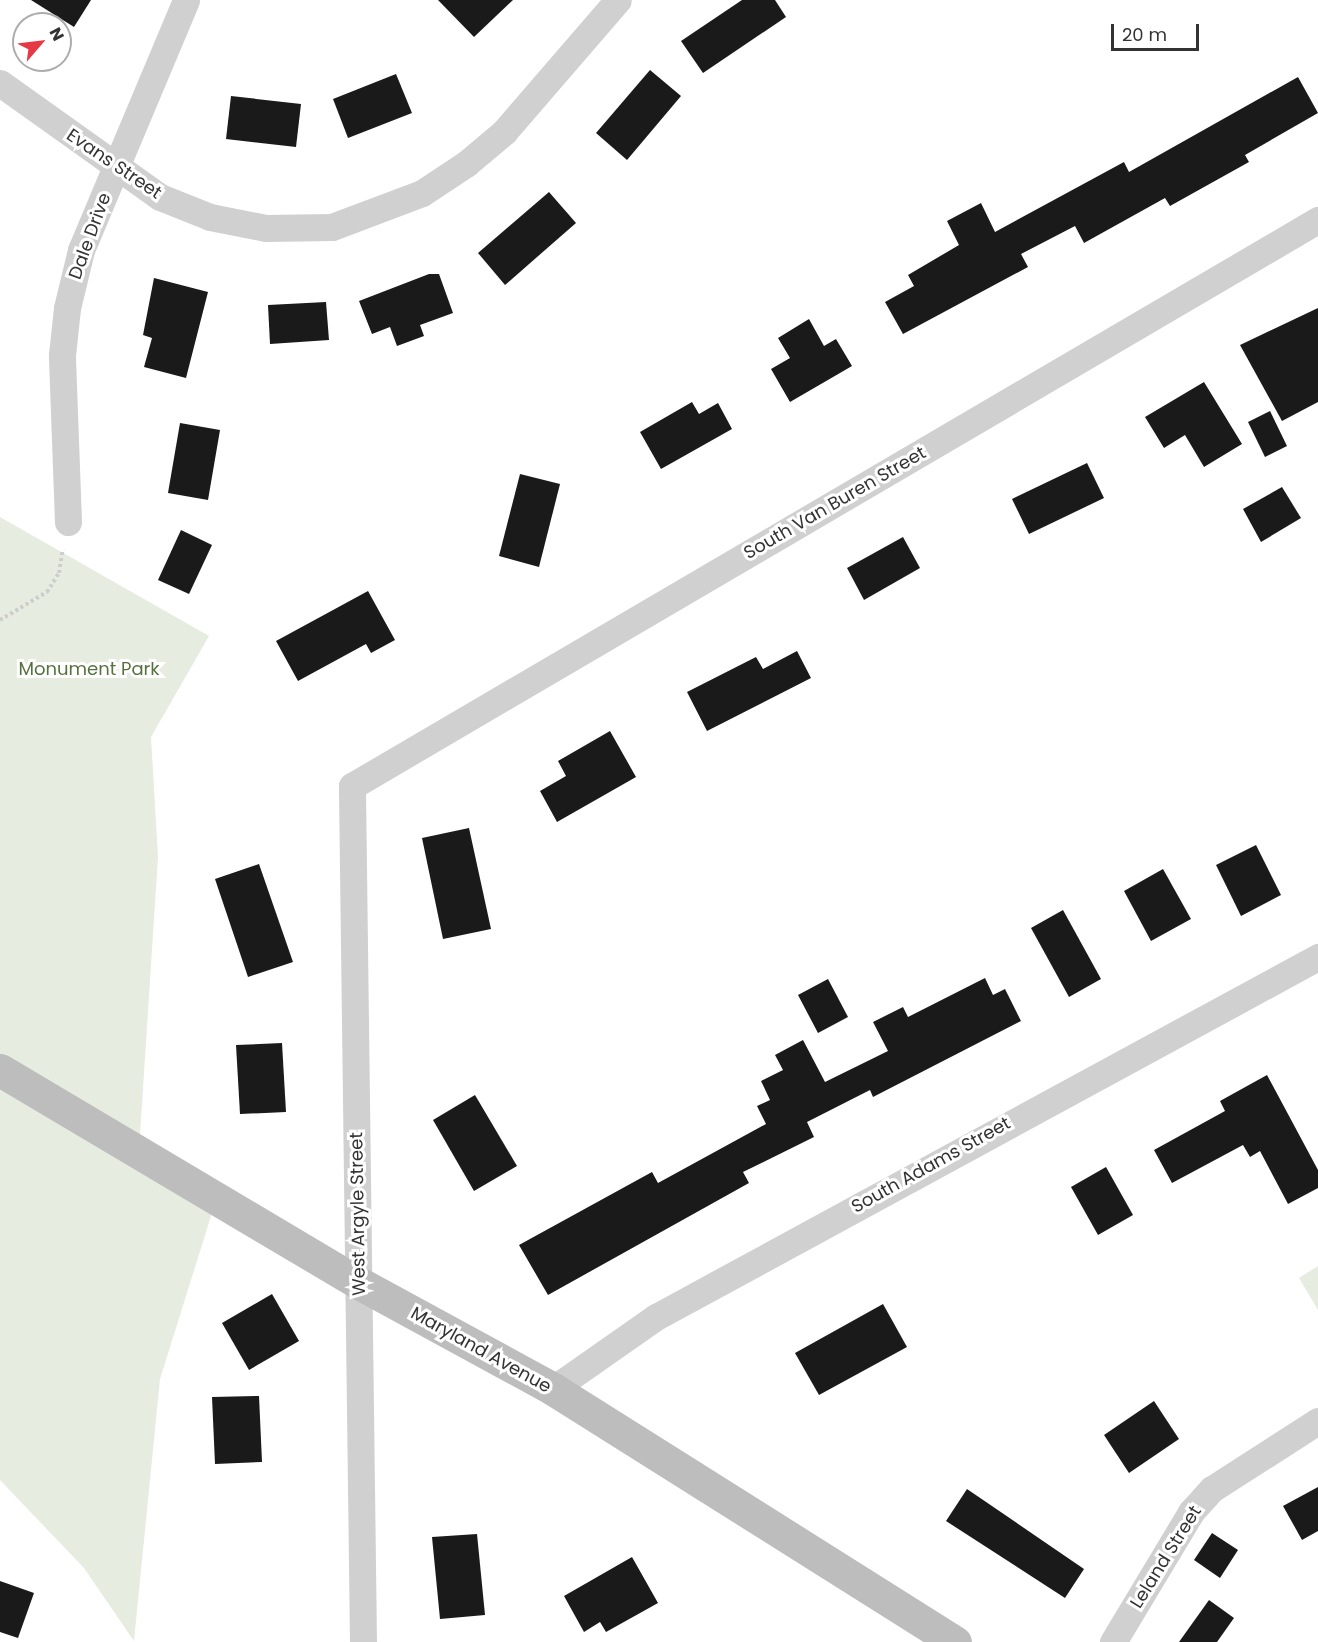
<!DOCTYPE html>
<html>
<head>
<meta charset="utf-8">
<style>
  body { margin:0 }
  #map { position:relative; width:1318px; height:1642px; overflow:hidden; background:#fff; font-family:Poppins,sans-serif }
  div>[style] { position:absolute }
  .green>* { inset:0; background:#e6ecdf }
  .building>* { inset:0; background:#1a1a1a }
  .path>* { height:4px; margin-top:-2px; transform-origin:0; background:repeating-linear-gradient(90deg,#cdcdcd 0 3px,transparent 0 6px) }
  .minor>* { height:27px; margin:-13.5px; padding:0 13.5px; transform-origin:13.5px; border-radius:13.5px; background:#d0d0d0 }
  .secondary>* { height:33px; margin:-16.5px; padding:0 16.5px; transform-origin:16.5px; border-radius:16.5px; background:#bdbdbd }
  span { translate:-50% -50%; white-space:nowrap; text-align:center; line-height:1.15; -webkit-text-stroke:6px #fff; paint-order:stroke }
  .street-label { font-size:18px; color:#333 }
  .park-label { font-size:18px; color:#56703f }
  .north { position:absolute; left:12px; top:12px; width:60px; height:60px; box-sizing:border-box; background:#fff; border:2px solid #adadad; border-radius:50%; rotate:62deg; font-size:16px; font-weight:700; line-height:24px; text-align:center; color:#333 }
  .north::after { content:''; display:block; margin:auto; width:21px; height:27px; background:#e63946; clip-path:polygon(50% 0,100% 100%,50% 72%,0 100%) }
  .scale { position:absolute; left:1111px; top:24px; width:88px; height:27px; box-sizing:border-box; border:3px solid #333; border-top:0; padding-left:8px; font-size:18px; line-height:21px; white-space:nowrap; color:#333; -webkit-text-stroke:4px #fff; paint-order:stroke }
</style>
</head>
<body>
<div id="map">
  <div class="green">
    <i style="clip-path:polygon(0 517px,209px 636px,151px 737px,158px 857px,139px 1150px,217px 1197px,160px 1379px,134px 1641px,84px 1568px,0 1480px)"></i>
    <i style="clip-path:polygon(1318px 1266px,1318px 1310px,1299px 1278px)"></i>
  </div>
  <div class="building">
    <i style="clip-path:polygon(31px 0,91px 0,74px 27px)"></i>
    <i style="clip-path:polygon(438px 0,513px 0,474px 37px)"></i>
    <i style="clip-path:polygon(742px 0,775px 0,786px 17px,703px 73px,681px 41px)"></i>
    <i style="clip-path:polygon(650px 70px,681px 96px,627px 160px,596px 133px)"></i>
    <i style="clip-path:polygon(396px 74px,412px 113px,348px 138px,333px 99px)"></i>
    <i style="clip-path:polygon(1298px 77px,1318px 113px,1245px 155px,1249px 162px,1170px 206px,1165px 198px,1084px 243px,1075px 226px,1021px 254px,1028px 267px,903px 334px,885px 302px,914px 286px,908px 275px,959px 245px,947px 221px,981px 203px,995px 232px,1124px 162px,1129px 172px)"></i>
    <i style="clip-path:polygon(231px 96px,301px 104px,296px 147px,226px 139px)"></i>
    <i style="clip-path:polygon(549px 192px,576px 223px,505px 285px,478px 253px)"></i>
    <i style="clip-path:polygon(429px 274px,439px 274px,453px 313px,420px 325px,424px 336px,397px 346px,390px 327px,372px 334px,359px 301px)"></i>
    <i style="clip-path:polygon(154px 278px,208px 292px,186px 378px,144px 367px,152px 338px,143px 335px)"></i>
    <i style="clip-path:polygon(326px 302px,329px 340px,270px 344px,268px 305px)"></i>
    <i style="clip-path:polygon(1318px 308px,1318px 402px,1282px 421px,1240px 345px)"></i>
    <i style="clip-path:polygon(809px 319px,824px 346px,836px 339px,852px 366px,790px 402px,771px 369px,790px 358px,778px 338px)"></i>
    <i style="clip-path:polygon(1204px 382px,1242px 444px,1204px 467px,1185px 435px,1164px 448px,1145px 417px)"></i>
    <i style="clip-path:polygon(692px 402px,699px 414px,718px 403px,732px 429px,661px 469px,640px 432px)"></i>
    <i style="clip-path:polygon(1270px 411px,1287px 446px,1265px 457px,1248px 422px)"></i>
    <i style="clip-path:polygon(180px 423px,220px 430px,208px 500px,168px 493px)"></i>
    <i style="clip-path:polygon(1087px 463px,1104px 498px,1029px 534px,1012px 499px)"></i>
    <i style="clip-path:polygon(520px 474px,560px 484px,539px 567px,499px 556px)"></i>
    <i style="clip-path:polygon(1282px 487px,1301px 518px,1261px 542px,1243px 509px)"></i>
    <i style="clip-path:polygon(181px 530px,212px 545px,189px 594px,158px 580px)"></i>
    <i style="clip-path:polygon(903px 537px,920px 568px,864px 600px,847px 568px)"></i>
    <i style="clip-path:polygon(368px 591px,395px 640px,371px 653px,366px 644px,298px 681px,276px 641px)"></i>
    <i style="clip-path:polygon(797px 651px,811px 678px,707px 731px,687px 692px,756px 657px,763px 669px)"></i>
    <i style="clip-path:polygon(610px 731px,636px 777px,557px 822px,540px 791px,566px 776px,558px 761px)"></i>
    <i style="clip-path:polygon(469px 828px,491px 929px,443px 939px,422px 838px)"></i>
    <i style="clip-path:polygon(1256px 845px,1281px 895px,1241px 916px,1216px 865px)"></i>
    <i style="clip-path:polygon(259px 864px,293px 962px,248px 977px,215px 879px)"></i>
    <i style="clip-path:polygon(1163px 869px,1191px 919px,1151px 941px,1124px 891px)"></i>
    <i style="clip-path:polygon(1063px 910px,1101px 979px,1069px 997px,1031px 928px)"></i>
    <i style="clip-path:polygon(985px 978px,993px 995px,1005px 989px,1021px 1021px,873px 1097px,870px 1090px,807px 1122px,814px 1137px,743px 1172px,749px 1183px,548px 1295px,519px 1245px,652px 1172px,658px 1183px,766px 1124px,757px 1106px,770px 1100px,761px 1081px,783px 1070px,775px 1055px,803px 1040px,825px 1082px,888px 1051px,873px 1022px,903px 1007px,908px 1017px)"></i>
    <i style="clip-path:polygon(828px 979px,848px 1017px,818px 1033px,798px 995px)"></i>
    <i style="clip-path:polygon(282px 1043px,286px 1112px,240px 1114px,236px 1045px)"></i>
    <i style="clip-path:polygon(1267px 1075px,1318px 1170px,1318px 1188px,1288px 1204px,1260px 1151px,1250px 1157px,1243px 1145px,1172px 1183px,1154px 1150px,1225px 1111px,1220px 1101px)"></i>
    <i style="clip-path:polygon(475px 1095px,517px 1166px,474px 1191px,433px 1120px)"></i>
    <i style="clip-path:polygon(1106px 1167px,1133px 1215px,1098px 1235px,1071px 1187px)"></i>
    <i style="clip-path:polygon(272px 1294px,299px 1341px,249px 1370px,222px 1323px)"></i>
    <i style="clip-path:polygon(883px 1304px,907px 1347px,819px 1395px,795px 1353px)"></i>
    <i style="clip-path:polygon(259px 1396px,262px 1462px,215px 1464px,212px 1397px)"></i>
    <i style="clip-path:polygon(1154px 1401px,1179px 1439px,1129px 1473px,1104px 1435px)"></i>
    <i style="clip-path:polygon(1318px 1487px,1318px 1531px,1302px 1540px,1283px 1506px)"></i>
    <i style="clip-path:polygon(967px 1489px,1084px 1569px,1065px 1598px,946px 1521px)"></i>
    <i style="clip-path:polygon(1212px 1533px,1238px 1550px,1220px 1578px,1194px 1560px)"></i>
    <i style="clip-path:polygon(477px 1534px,485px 1615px,440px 1619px,432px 1537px)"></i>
    <i style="clip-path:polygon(632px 1557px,658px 1603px,606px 1632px,600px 1622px,584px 1632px,564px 1596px)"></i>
    <i style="clip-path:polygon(0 1581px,34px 1593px,18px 1638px,0 1632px)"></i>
    <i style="clip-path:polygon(1209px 1600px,1234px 1618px,1217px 1642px,1179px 1642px)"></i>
  </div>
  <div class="path">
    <i style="left:0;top:620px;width:55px;rotate:-30.8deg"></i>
    <i style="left:47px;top:592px;width:22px;rotate:-58deg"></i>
    <i style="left:59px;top:573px;width:24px;rotate:-81deg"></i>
  </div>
  <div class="minor">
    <i style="left:0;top:83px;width:196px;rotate:35.5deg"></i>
    <i style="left:160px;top:197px;width:54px;rotate:21.8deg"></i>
    <i style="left:210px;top:217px;width:57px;rotate:11.1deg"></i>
    <i style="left:266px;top:228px;width:66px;rotate:-0.9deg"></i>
    <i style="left:332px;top:227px;width:96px;rotate:-20.7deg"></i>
    <i style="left:422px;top:193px;width:53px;rotate:-33.4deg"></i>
    <i style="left:466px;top:164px;width:50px;rotate:-40.1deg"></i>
    <i style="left:504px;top:132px;width:174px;rotate:-49.2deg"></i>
    <i style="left:68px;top:522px;width:167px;rotate:-92.1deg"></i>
    <i style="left:62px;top:355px;width:47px;rotate:-83.9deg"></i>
    <i style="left:67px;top:308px;width:60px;rotate:-76.4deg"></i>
    <i style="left:81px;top:250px;width:271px;rotate:-67.2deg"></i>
    <i style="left:553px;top:1389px;width:126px;rotate:-35deg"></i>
    <i style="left:656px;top:1317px;width:754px;rotate:-28.54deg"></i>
    <i style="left:363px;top:1642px;width:856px;rotate:-90.74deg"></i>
    <i style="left:352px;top:786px;width:1120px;rotate:-30.37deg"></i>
    <i style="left:1113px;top:1642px;width:152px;rotate:-59deg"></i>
    <i style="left:1191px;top:1512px;width:31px;rotate:-48deg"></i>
    <i style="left:1212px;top:1489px;width:126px;rotate:-32.7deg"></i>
  </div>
  <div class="secondary">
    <i style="left:0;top:1070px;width:415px;rotate:30.7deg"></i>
    <i style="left:357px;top:1282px;width:223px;rotate:28.6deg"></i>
    <i style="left:553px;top:1389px;width:475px;rotate:32.2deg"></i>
  </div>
  <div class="street-label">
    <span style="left:114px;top:164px;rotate:34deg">Evans Street</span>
    <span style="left:90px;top:236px;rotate:-70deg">Dale Drive</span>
    <span style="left:835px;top:503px;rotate:-30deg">South Van Buren Street</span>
    <span style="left:931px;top:1165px;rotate:-29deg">South Adams Street</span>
    <span style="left:358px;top:1214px;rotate:-91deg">West Argyle Street</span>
    <span style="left:481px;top:1350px;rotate:29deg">Maryland Avenue</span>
    <span style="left:1166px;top:1557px;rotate:-58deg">Leland Street</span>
  </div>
  <div class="park-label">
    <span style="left:89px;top:669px">Monument Park</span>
  </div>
  <div class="north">N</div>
  <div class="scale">20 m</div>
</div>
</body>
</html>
